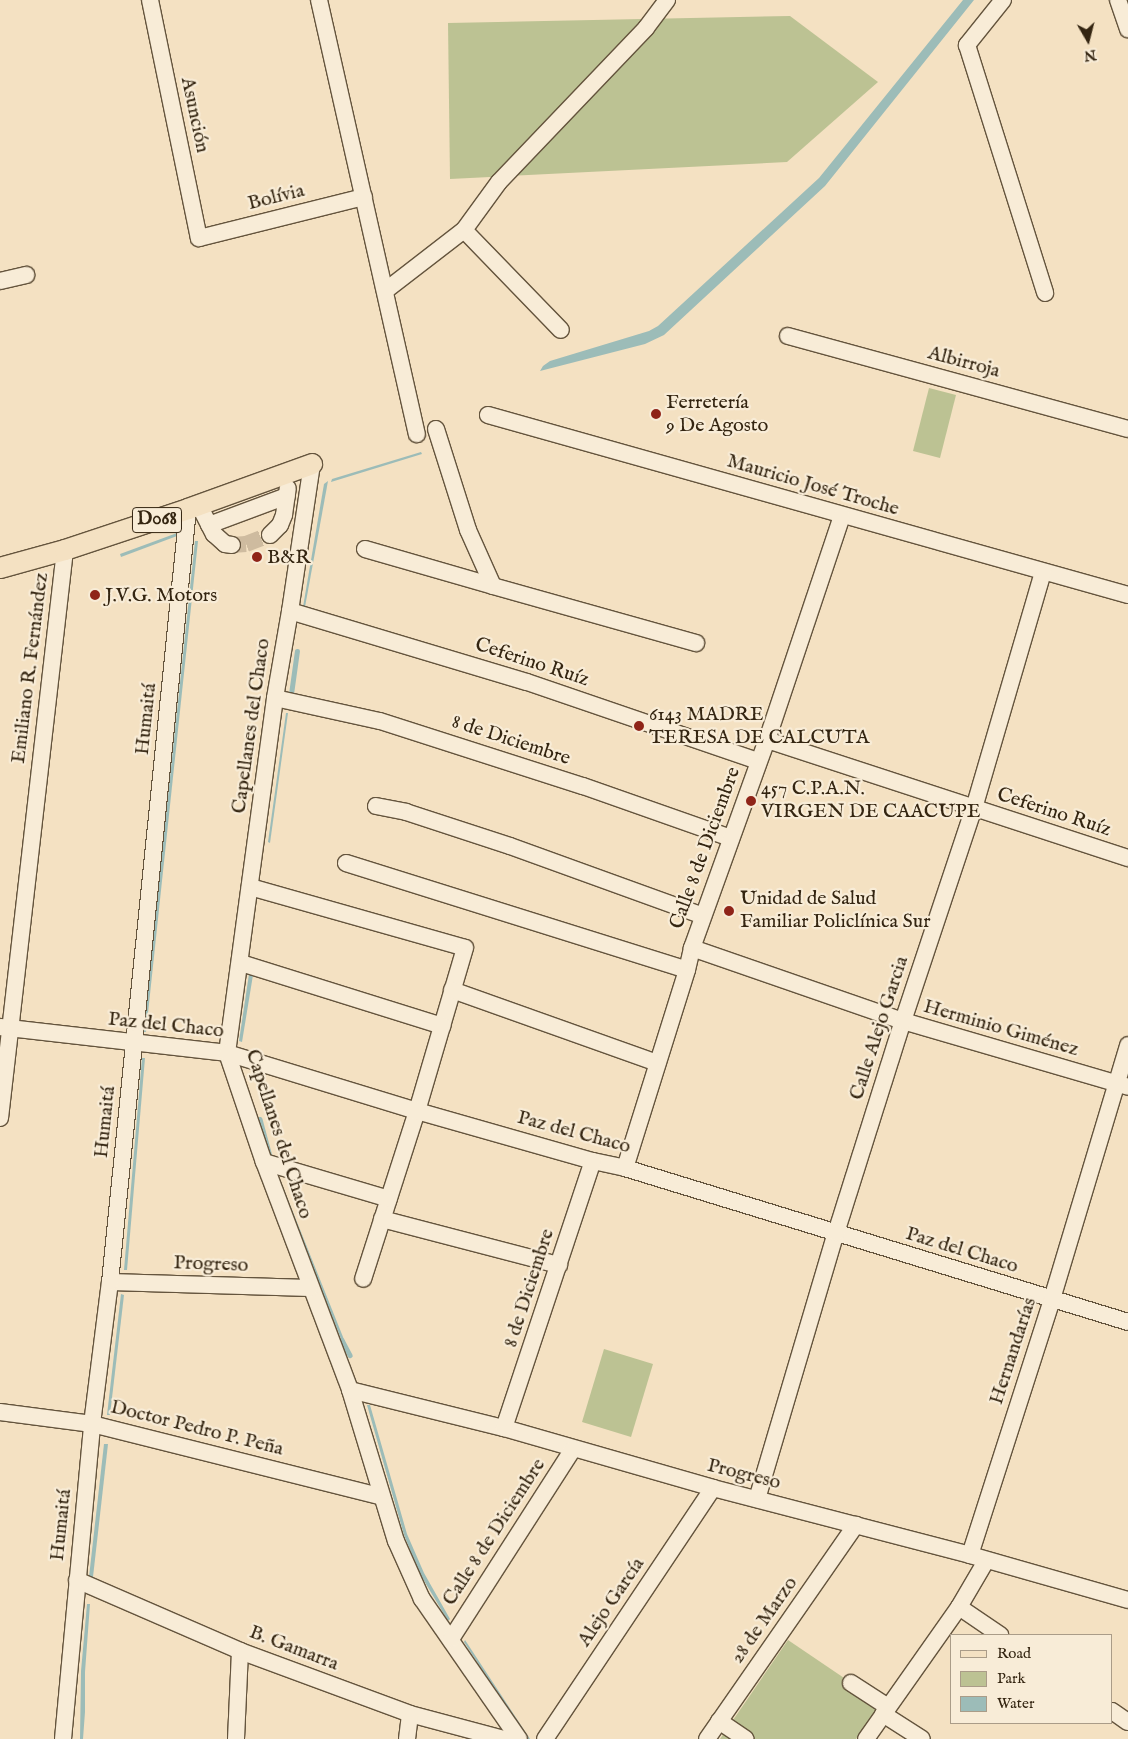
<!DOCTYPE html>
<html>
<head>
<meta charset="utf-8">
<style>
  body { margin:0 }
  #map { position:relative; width:1128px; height:1739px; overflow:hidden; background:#f4e1c2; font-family:"IM FELL English",serif }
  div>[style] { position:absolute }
  .green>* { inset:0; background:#bcc293 }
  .water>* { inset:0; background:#9cbcb8 }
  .stream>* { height:4.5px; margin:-2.25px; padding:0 2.25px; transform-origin:2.25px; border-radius:2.25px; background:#9cbcb8 }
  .minor-tunnel>* { height:16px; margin-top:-8px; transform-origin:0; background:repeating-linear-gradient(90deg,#cebb9f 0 16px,transparent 0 24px) }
  .roads { filter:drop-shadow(1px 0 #64543d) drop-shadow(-1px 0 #64543d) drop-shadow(0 1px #64543d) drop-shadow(0 -1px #64543d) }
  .minor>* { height:16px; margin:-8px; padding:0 8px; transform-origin:8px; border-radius:8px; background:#f8ecd7 }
  .major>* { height:20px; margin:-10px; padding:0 10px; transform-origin:10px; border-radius:10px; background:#f4e1c2 }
  .dots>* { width:14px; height:14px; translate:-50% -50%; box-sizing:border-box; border:2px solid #f8ecd7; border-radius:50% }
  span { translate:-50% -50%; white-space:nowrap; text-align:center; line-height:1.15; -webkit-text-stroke:4.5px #f8ecd7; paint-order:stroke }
  .shield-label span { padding:1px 4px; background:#f8ecd7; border:1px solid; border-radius:4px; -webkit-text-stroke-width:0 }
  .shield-label { font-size:19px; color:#342511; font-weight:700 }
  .street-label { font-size:20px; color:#342511 }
  .poi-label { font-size:20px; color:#342511 }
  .left { translate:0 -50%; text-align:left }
  .legend { position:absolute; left:950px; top:1634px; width:162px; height:90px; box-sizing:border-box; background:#f8ecd7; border:1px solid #aa9c88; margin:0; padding:6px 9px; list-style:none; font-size:15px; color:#342511 }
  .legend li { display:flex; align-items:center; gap:10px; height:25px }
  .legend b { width:25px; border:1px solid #aa9c88 }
  .north { position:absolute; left:1063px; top:15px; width:50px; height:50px; -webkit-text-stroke:4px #f8ecd7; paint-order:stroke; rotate:172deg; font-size:14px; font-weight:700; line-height:20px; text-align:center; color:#342511 }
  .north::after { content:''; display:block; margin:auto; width:18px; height:22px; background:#342511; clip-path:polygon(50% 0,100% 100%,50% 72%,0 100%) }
</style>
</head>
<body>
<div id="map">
  <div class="green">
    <i style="clip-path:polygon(790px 16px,878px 82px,787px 162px,450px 179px,448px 23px)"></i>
    <i style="clip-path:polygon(929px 388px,956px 395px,940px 458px,913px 451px)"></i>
    <i style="clip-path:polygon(604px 1349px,653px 1364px,631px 1437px,582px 1422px)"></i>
    <i style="clip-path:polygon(788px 1640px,881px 1703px,856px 1739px,720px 1739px)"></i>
  </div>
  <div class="water">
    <i style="clip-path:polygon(963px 0,974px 0,825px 186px,664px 335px,645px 344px,540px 371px,543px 366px,550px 361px,649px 331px,658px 326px,819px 178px)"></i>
    <i style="clip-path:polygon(421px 452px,422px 454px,331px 482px,332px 479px)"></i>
    <i style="clip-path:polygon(328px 481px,305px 607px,303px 607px,324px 484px)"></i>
    <i style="clip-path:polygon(177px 533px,177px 536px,121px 557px,120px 554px)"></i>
    <i style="clip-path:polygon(195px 541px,198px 541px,146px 1032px,143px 1032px)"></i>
    <i style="clip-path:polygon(286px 713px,288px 713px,270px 843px,268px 842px)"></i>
    <i style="clip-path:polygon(249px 974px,253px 975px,242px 1042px,239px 1041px)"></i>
    <i style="clip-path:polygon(142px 1058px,145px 1058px,127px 1270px,124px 1270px)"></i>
    <i style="clip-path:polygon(277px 1172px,345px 1342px,343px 1344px,275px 1173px)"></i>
    <i style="clip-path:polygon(121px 1294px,124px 1295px,110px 1415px,107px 1415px)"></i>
    <i style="clip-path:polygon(367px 1405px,370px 1405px,407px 1534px,424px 1573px,450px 1619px,448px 1621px,420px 1574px,404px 1535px)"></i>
    <i style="clip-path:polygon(104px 1444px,108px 1444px,93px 1577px,89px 1577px)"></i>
    <i style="clip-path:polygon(87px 1604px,90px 1604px,85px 1672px,85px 1712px,83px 1739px,80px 1739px,81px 1671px)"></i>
    <i style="clip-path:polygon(465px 1640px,530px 1739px,527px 1739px,464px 1642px)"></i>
  </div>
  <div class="stream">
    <i style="left:291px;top:694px;width:43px;rotate:-82.1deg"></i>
    <i style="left:260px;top:1119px;width:38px;rotate:75deg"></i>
    <i style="left:342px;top:1340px;width:17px;rotate:62deg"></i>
  </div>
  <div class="minor-tunnel">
    <i style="left:232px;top:545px;width:14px;rotate:-4deg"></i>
    <i style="left:246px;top:544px;width:26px;rotate:-21deg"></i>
  </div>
  <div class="roads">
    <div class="minor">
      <i style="left:150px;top:0;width:243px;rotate:78.4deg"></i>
      <i style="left:199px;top:238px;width:170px;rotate:-14deg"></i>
      <i style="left:319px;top:0;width:445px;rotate:77.3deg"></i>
      <i style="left:1003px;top:0;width:58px;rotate:128.7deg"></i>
      <i style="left:967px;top:45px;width:260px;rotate:72.5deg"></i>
      <i style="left:1118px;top:0;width:31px;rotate:71deg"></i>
      <i style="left:464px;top:230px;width:139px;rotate:45.9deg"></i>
      <i style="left:0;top:281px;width:27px;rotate:-13deg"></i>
      <i style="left:385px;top:291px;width:100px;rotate:-37.7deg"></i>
      <i style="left:464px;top:230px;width:59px;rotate:-53.9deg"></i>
      <i style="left:499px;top:182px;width:213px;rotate:-46.3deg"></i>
      <i style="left:646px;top:28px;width:35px;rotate:-53deg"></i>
      <i style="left:788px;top:336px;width:352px;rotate:15.3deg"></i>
      <i style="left:488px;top:415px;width:665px;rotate:15.71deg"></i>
      <i style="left:436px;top:429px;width:106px;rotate:72.4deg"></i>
      <i style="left:468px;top:530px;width:61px;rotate:65.9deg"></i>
      <i style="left:493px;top:586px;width:211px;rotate:15.7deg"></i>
      <i style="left:312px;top:464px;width:149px;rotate:98.5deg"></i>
      <i style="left:290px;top:611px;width:88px;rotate:99.8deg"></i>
      <i style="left:275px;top:698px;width:358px;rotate:97.7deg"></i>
      <i style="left:227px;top:1053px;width:115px;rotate:71.3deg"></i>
      <i style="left:264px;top:1162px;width:244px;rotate:69.3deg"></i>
      <i style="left:350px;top:1390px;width:158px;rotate:73.1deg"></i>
      <i style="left:396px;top:1541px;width:64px;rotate:65.9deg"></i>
      <i style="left:422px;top:1599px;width:170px;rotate:55.3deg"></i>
      <i style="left:199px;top:505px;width:33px;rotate:63deg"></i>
      <i style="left:214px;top:534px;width:15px;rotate:42deg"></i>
      <i style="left:225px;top:544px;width:7px;rotate:8deg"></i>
      <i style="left:209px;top:525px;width:83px;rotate:-20.4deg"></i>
      <i style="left:270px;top:535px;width:14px;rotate:-45deg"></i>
      <i style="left:280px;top:525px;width:11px;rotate:-68deg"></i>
      <i style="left:284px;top:515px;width:27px;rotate:-82deg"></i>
      <i style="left:365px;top:549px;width:133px;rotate:16.1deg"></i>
      <i style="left:290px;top:611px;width:247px;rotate:16.7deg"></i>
      <i style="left:527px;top:682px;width:244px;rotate:18.9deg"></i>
      <i style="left:275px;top:698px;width:107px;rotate:12.4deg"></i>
      <i style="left:380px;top:721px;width:213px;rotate:17.8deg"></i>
      <i style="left:583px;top:786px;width:157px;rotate:19.4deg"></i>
      <i style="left:767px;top:740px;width:380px;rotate:18.1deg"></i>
      <i style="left:376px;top:806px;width:31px;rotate:11deg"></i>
      <i style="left:406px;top:812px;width:109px;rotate:18.1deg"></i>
      <i style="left:510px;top:846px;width:205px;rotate:19.9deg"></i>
      <i style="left:346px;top:863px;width:357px;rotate:17.4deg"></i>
      <i style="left:250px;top:887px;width:223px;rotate:15.8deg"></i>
      <i style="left:465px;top:948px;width:170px;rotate:106.4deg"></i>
      <i style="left:417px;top:1111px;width:176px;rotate:107.8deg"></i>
      <i style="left:692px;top:948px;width:223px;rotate:19.1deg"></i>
      <i style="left:903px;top:1021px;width:234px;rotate:16.3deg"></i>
      <i style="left:241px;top:963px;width:211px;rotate:17.4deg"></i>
      <i style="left:452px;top:990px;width:218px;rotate:19.6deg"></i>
      <i style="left:0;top:1027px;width:228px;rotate:6.5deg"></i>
      <i style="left:227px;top:1053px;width:199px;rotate:17deg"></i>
      <i style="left:417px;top:1111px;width:183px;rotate:15.9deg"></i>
      <i style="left:593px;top:1161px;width:33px;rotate:12deg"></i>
      <i style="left:625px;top:1168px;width:526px;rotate:17.02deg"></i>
      <i style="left:0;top:1118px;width:572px;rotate:-83.47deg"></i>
      <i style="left:264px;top:1162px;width:130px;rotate:16.5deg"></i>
      <i style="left:625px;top:1168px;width:207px;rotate:-72.6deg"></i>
      <i style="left:687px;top:970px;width:23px;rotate:-77deg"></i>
      <i style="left:692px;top:948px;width:221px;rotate:-70.2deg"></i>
      <i style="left:767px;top:740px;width:236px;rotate:-71.5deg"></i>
      <i style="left:382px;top:1219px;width:183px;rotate:14.6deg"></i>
      <i style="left:110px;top:1282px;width:200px;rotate:1.7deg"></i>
      <i style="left:350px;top:1390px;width:159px;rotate:13.9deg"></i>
      <i style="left:504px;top:1428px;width:217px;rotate:16deg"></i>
      <i style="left:713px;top:1488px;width:266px;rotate:14.6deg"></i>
      <i style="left:970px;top:1555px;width:164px;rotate:15.9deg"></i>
      <i style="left:0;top:1412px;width:93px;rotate:7.4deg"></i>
      <i style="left:92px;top:1424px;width:299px;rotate:14.1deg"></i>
      <i style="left:504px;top:1428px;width:281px;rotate:-71.6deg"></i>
      <i style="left:757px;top:1499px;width:277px;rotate:-73.5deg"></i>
      <i style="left:836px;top:1233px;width:222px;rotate:-72.5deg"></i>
      <i style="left:903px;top:1021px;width:225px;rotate:-71.6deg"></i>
      <i style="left:974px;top:808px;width:246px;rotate:-73.7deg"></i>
      <i style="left:970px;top:1555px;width:269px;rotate:-72.2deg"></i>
      <i style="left:1052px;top:1299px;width:265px;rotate:-73.3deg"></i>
      <i style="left:77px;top:1580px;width:178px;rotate:23.5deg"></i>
      <i style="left:240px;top:1651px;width:181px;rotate:20.3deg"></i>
      <i style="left:410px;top:1714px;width:96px;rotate:15deg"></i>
      <i style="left:959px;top:1607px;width:50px;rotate:34.3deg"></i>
      <i style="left:451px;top:1639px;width:226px;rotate:-57.3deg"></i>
      <i style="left:851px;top:1683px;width:44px;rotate:33deg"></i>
      <i style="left:1112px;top:1711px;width:19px;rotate:35deg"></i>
      <i style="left:883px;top:1714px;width:46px;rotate:32.7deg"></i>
      <i style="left:719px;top:1721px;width:32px;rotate:34deg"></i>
      <i style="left:63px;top:1739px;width:316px;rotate:-84.7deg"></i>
      <i style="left:92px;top:1424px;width:143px;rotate:-82.8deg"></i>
      <i style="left:110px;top:1282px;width:777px;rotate:-84.24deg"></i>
      <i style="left:236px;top:1739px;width:88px;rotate:-87.4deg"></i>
      <i style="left:407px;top:1739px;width:25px;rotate:-83deg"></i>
      <i style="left:545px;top:1739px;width:302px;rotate:-56.2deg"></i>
      <i style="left:707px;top:1739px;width:261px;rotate:-55.2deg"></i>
      <i style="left:866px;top:1739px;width:161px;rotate:-54.8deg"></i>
      <i style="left:959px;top:1607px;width:53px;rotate:-59.6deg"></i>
    </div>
    <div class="major">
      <i style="left:0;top:568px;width:67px;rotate:-15.5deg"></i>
      <i style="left:65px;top:550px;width:130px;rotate:-18.4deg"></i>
      <i style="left:188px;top:509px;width:132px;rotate:-19.9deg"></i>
    </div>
  </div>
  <div class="dots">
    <i style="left:656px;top:414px;background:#8f2418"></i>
    <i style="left:257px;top:557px;background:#8f2418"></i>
    <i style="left:95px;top:595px;background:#8f2418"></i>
    <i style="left:639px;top:726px;background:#8f2418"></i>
    <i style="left:751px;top:801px;background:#8f2418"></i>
    <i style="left:729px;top:911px;background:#8f2418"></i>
  </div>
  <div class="shield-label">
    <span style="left:157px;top:520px">D068</span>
  </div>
  <div class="street-label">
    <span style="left:195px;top:115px;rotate:78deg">Asunción</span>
    <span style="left:276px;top:197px;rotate:-14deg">Bolívia</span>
    <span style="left:964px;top:362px;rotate:15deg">Albirroja</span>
    <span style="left:813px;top:485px;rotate:16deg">Mauricio José Troche</span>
    <span style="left:532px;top:662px;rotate:18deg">Ceferino Ruíz</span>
    <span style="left:30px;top:668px;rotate:-83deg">Emiliano R. Fernández</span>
    <span style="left:146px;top:719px;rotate:-84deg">Humaitá</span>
    <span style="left:251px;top:726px;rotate:-82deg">Capellanes del Chaco</span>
    <span style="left:511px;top:740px;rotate:18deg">8 de Diciembre</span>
    <span style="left:1054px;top:812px;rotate:18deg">Ceferino Ruíz</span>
    <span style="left:705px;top:848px;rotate:-70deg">Calle 8 de Diciembre</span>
    <span style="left:166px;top:1025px;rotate:6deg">Paz del Chaco</span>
    <span style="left:879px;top:1028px;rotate:-72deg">Calle Alejo Garcia</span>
    <span style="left:1001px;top:1028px;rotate:16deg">Herminio Giménez</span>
    <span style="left:105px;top:1122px;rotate:-84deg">Humaitá</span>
    <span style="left:574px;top:1132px;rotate:15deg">Paz del Chaco</span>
    <span style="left:279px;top:1134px;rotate:72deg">Capellanes del Chaco</span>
    <span style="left:962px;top:1250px;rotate:17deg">Paz del Chaco</span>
    <span style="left:211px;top:1264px;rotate:2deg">Progreso</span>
    <span style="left:529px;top:1288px;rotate:-72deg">8 de Diciembre</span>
    <span style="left:1013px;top:1351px;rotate:-72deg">Hernandarías</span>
    <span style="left:197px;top:1428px;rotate:14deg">Doctor Pedro P. Peña</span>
    <span style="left:744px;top:1474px;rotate:14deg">Progreso</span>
    <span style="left:61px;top:1525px;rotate:-84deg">Humaitá</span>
    <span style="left:494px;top:1532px;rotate:-57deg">Calle 8 de Diciembre</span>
    <span style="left:611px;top:1602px;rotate:-56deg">Alejo García</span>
    <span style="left:764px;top:1620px;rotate:-55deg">28 de Marzo</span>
    <span style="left:294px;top:1648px;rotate:21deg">B. Gamarra</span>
  </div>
  <div class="poi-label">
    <span class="left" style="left:666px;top:414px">Ferretería<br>9 De Agosto</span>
    <span class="left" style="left:267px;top:557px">B&amp;R</span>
    <span class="left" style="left:105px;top:595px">J.V.G. Motors</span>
    <span class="left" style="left:649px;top:726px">6143 MADRE<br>TERESA DE CALCUTA</span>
    <span class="left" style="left:761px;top:800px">457 C.P.A.N.<br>VIRGEN DE CAACUPE</span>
    <span class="left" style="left:740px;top:910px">Unidad de Salud<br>Familiar Policlínica Sur</span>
  </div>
  <ul class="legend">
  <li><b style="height:6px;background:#f4e1c2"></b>Road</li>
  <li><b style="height:14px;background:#bcc293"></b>Park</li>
  <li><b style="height:14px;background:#9cbcb8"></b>Water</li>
  </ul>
  <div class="north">N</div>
</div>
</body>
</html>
